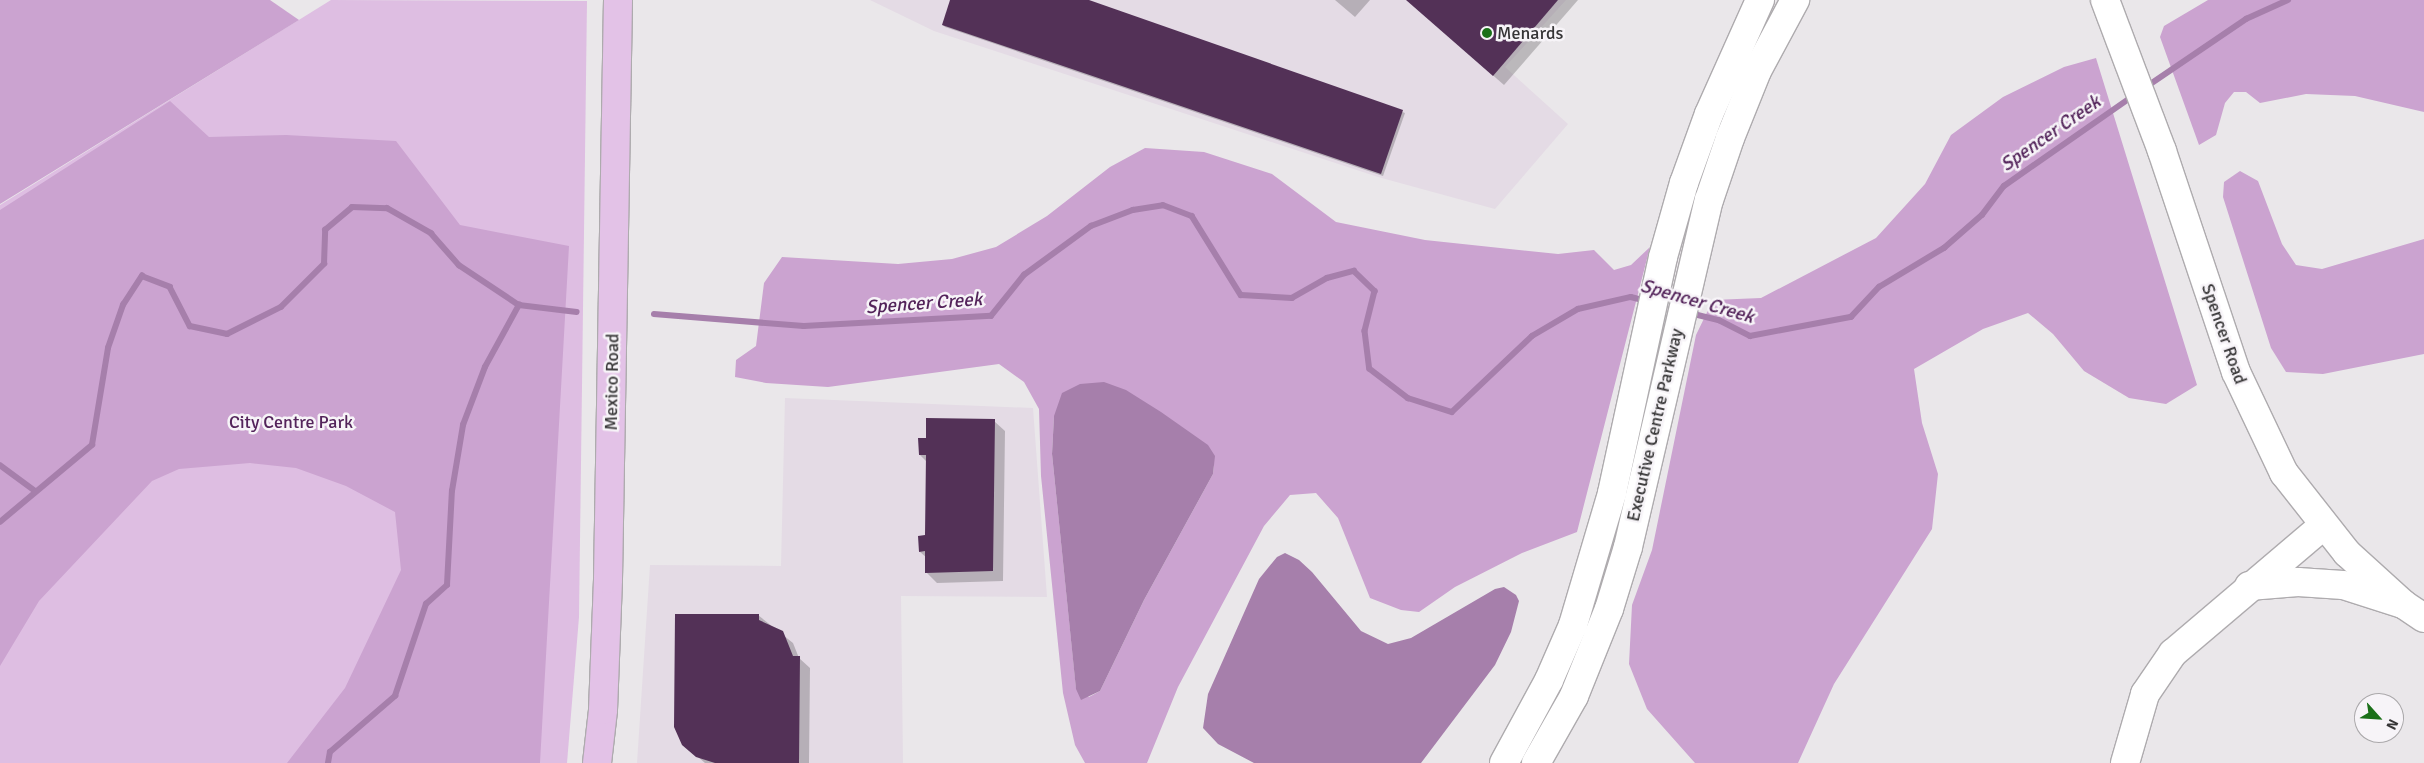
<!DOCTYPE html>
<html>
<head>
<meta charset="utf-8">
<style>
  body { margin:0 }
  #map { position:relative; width:2424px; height:763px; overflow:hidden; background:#eae7ea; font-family:Signika,sans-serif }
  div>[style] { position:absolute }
  .built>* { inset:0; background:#e4dbe5 }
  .green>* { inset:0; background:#debee2 }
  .forest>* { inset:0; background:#cba3d0 }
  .water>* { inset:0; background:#a67fab }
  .shadow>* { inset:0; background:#0003 }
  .stream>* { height:5.5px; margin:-2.75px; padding:0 2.75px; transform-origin:2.75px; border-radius:2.75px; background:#a67fab }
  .building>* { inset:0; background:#533157 }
  .roads { filter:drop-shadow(1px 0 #aeabae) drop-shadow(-1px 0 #aeabae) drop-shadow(0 1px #aeabae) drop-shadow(0 -1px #aeabae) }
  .tertiary>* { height:28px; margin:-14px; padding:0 14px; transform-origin:14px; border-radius:14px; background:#fff }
  .secondary>* { height:28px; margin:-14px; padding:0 14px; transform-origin:14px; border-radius:14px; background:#fff }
  .primary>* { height:28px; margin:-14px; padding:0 14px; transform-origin:14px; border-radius:14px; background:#e3c2e7 }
  .dots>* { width:14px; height:14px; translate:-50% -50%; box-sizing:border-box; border:2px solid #f7f4f8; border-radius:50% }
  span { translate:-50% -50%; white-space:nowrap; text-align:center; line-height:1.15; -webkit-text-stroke:5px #f7f4f8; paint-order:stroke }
  .poi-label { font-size:18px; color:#363536 }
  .left { translate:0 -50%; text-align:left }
  .street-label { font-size:18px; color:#363536 }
  .park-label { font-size:18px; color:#54245b }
  .water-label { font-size:19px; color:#53235a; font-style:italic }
  .north { position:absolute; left:2354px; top:693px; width:50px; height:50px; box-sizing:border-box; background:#f7f4f8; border:1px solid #aaa8aa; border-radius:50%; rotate:116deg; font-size:14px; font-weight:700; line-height:20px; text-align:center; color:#363536 }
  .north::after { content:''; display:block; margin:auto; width:18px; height:22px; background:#1b7019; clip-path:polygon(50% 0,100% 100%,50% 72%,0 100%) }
</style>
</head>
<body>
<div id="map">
  <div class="built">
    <i style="clip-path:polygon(870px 0,1566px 0,1505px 67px,1568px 124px,1495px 209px,1378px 177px,934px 31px)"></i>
    <i style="clip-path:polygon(785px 398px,1033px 408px,1047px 597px,901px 596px,903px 763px,637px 763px,650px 565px,781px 566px)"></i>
  </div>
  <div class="green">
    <i style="clip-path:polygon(331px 0,587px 1px,579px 617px,567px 763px,0 763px,0 205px)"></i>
  </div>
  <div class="forest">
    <i style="clip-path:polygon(0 0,270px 0,299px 20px,0 204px)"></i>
    <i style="clip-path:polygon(2208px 0,2424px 0,2424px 112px,2355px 96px,2306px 94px,2260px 103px,2246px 92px,2234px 92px,2225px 103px,2216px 135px,2199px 145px,2160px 37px,2164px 26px)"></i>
    <i style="clip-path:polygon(2096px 58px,2197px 385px,2166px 404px,2129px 398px,2084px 371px,2053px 334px,2028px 313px,1983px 329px,1914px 369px,1922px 423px,1938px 474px,1932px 529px,1834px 684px,1798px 763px,1695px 763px,1647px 709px,1629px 664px,1632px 605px,1652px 550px,1696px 335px,1713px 300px,1761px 298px,1876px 238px,1925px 184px,1951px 135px,2003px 97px,2064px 67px)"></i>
    <i style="clip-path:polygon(170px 101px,209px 137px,286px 135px,396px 141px,460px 225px,569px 246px,540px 763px,287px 763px,345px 688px,401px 570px,395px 512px,346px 486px,296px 468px,250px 463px,179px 469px,152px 481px,39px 601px,0 666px,0 210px)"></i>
    <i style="clip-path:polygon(evenodd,1145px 148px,1204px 152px,1272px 174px,1336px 222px,1425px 240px,1558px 254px,1594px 250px,1614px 270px,1631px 265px,1650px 247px,1577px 532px,1522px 553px,1455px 587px,1419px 612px,1401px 610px,1370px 598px,1338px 518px,1316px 493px,1290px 495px,1264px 526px,1178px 687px,1147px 763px,1085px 763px,1075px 745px,1063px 693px,1041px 476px,1039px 409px,1024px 382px,999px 364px,828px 387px,766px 383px,735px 377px,736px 360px,756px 346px,764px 283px,782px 257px,898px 264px,952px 259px,996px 247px,1047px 216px,1110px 167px,1145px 148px,1054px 416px,1214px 465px,1213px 474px,1144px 600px,1100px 691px,1089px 697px,1076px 688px,1052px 454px,1054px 416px)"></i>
    <i style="clip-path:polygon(2240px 171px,2258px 181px,2282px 244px,2296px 265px,2322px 269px,2424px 239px,2424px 354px,2323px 374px,2286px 372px,2271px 348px,2223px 197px,2224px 182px)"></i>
  </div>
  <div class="water">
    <i style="clip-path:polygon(1104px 382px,1126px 390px,1161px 412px,1208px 445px,1215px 456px,1213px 474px,1144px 600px,1100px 691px,1081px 700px,1076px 689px,1052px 454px,1054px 416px,1062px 393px,1080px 384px)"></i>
    <i style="clip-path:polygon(1285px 553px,1299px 560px,1312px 572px,1361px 631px,1388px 644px,1411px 638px,1495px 589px,1504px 587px,1516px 595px,1519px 601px,1511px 632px,1495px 665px,1421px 763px,1254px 763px,1218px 744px,1203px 728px,1208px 694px,1259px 579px,1277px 557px)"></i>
  </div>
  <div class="shadow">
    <i style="clip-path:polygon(952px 0,1085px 0,1405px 113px,1383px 176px,945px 27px,943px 25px)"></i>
    <i style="clip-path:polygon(1335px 0,1370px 0,1355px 17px)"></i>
    <i style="clip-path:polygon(1407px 0,1578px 0,1504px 85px)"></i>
    <i style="clip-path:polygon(994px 421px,1005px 431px,1003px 581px,937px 583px,926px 572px,927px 558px,920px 552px,927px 537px,927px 462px,920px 455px,927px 439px)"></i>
    <i style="clip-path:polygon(758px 615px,793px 643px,799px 658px,810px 668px,809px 763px,705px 763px,683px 744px)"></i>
  </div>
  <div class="stream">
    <i style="left:2146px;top:87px;width:121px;rotate:-34.2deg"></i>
    <i style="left:2246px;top:19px;width:46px;rotate:-24.3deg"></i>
    <i style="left:1690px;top:313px;width:30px;rotate:14deg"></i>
    <i style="left:1719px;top:320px;width:35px;rotate:27deg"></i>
    <i style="left:1750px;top:336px;width:103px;rotate:-10.7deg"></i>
    <i style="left:1851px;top:317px;width:41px;rotate:-47deg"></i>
    <i style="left:1879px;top:287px;width:76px;rotate:-31deg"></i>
    <i style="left:1944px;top:248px;width:50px;rotate:-41deg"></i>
    <i style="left:1982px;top:215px;width:36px;rotate:-53deg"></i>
    <i style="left:2004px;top:186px;width:157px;rotate:-34.9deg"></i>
    <i style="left:654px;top:314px;width:150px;rotate:4.6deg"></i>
    <i style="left:804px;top:326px;width:187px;rotate:-3.1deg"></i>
    <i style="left:991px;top:316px;width:53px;rotate:-51.2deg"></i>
    <i style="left:1024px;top:275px;width:83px;rotate:-36.2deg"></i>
    <i style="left:1091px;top:226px;width:45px;rotate:-20.9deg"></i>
    <i style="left:1133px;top:210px;width:30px;rotate:-9deg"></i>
    <i style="left:1163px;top:205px;width:31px;rotate:21deg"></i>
    <i style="left:1192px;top:216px;width:93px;rotate:58.2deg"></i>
    <i style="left:1241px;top:295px;width:51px;rotate:3.4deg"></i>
    <i style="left:1292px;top:298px;width:40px;rotate:-29.7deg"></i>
    <i style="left:1327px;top:278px;width:28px;rotate:-15deg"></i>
    <i style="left:1354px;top:271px;width:29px;rotate:44deg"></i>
    <i style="left:1375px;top:291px;width:41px;rotate:104deg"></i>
    <i style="left:1365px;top:331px;width:38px;rotate:83deg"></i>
    <i style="left:1370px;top:369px;width:48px;rotate:37.3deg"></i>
    <i style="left:1408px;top:398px;width:46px;rotate:17.7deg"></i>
    <i style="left:1452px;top:412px;width:110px;rotate:-43.5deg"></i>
    <i style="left:1532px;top:336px;width:53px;rotate:-30.4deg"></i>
    <i style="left:1578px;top:309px;width:54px;rotate:-12.8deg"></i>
    <i style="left:1631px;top:297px;width:16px;rotate:14deg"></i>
    <i style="left:0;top:465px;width:42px;rotate:36.3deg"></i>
    <i style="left:0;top:522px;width:120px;rotate:-39.9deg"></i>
    <i style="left:92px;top:445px;width:98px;rotate:-80.6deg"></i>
    <i style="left:108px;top:348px;width:46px;rotate:-70.8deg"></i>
    <i style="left:123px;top:305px;width:35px;rotate:-57deg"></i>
    <i style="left:142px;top:276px;width:30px;rotate:21deg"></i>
    <i style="left:170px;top:287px;width:44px;rotate:62.9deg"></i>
    <i style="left:190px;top:326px;width:38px;rotate:12deg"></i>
    <i style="left:227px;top:334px;width:60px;rotate:-26.6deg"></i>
    <i style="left:281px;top:307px;width:61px;rotate:-45deg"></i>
    <i style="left:324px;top:264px;width:34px;rotate:-88deg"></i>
    <i style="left:325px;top:230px;width:35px;rotate:-40deg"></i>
    <i style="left:352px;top:207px;width:35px;rotate:2deg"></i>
    <i style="left:387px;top:208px;width:51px;rotate:29.6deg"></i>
    <i style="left:431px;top:233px;width:43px;rotate:48.8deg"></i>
    <i style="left:459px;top:265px;width:72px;rotate:33.7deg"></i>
    <i style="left:519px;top:305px;width:58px;rotate:6.9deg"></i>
    <i style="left:328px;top:763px;width:11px;rotate:-80deg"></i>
    <i style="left:330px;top:752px;width:86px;rotate:-40.7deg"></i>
    <i style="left:395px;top:696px;width:97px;rotate:-71.4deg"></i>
    <i style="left:426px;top:604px;width:28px;rotate:-42deg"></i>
    <i style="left:447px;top:585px;width:94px;rotate:-87deg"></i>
    <i style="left:452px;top:491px;width:67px;rotate:-80.5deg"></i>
    <i style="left:463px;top:425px;width:62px;rotate:-69.2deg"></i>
    <i style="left:485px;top:367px;width:71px;rotate:-61.3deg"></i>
  </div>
  <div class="building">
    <i style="clip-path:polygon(950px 0,1089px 0,1403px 110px,1381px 174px,942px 25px)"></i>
    <i style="clip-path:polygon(1406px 0,1558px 0,1493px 76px)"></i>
    <i style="clip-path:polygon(926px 418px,995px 419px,993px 571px,925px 573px,925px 551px,919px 552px,918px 536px,925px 535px,926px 455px,919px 455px,918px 438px,926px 438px)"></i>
    <i style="clip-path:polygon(675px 614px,759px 614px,759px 620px,783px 631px,793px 656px,800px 656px,799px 763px,715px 763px,696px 757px,682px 745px,674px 727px)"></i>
  </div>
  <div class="roads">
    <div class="tertiary">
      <i style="left:2249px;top:586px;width:49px;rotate:-4.7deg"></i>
      <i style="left:2298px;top:582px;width:45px;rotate:3.8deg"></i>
      <i style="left:2343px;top:585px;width:63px;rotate:17.6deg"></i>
      <i style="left:1504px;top:763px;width:94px;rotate:-61.5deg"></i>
      <i style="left:1549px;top:680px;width:60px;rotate:-66.4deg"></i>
      <i style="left:1573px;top:625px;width:138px;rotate:-73.5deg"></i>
      <i style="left:1612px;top:493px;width:241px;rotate:-77.8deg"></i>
      <i style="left:1663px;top:257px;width:77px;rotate:-74.2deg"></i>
      <i style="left:1684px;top:183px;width:73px;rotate:-70.1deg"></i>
      <i style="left:1709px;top:114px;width:125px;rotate:-65.9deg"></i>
      <i style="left:1536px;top:763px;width:77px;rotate:-60.4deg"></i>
      <i style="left:1574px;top:696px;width:94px;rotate:-68.1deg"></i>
      <i style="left:1609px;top:609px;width:65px;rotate:-73deg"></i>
      <i style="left:1628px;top:547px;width:356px;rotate:-76.9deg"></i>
      <i style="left:1709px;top:200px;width:65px;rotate:-71.3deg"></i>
      <i style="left:1730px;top:138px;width:72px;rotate:-68.1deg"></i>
      <i style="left:1757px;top:71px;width:81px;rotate:-61.8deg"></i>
      <i style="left:2125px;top:763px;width:72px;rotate:-73.8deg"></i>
      <i style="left:2145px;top:694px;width:50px;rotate:-55.7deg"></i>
      <i style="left:2173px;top:653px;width:197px;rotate:-40.3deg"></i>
    </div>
    <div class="secondary">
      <i style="left:2105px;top:0;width:161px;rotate:69.3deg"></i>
      <i style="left:2162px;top:151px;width:233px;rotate:71.5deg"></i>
      <i style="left:2236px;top:372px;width:112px;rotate:64.6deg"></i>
      <i style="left:2284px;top:473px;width:102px;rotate:51.8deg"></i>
      <i style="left:2347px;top:553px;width:76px;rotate:42.3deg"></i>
      <i style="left:2403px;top:604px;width:25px;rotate:34deg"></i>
    </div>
    <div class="primary">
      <i style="left:597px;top:763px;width:53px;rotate:-83.5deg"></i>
      <i style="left:603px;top:710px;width:131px;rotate:-87.8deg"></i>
      <i style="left:608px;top:579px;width:579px;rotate:-89.01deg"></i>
    </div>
  </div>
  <div class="dots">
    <i style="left:1487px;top:33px;background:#1b7019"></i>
  </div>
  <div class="poi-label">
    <span class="left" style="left:1497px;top:33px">Menards</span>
  </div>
  <div class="street-label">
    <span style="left:2224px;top:334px;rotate:71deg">Spencer Road</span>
    <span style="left:612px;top:382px;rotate:-89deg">Mexico Road</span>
    <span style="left:1655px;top:425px;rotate:-77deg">Executive Centre Parkway</span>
  </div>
  <div class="park-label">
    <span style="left:291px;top:422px">City Centre Park</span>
  </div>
  <div class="water-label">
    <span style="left:2051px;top:134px;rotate:-35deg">Spencer Creek</span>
    <span style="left:1697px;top:302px;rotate:16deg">Spencer Creek</span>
    <span style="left:924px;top:304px;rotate:-4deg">Spencer Creek</span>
  </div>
  <div class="north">N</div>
</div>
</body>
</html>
